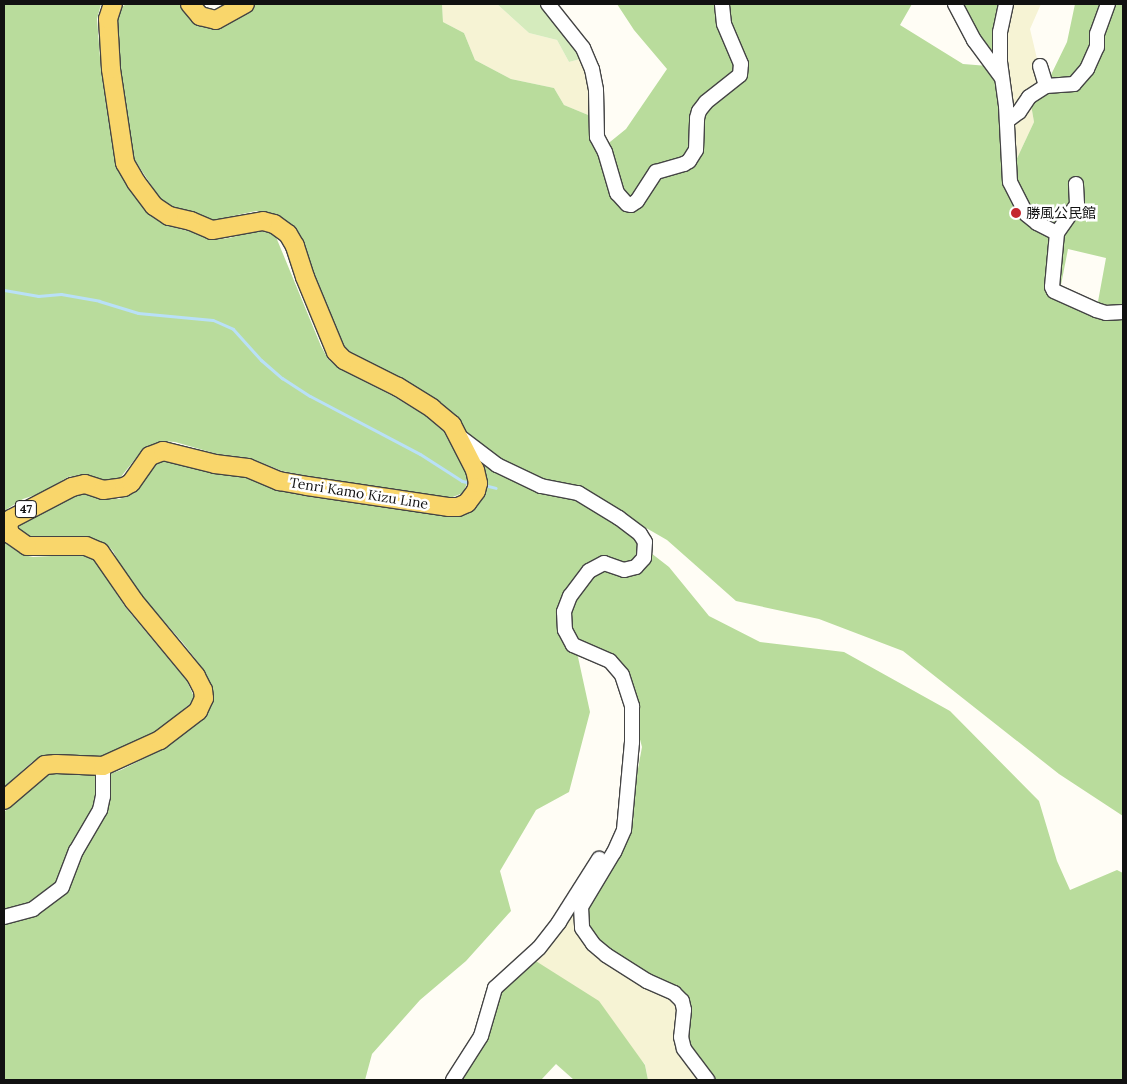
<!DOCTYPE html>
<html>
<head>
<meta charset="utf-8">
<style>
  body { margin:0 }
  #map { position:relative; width:1127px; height:1084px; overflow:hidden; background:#fffdf5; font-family:Lora,"Noto Sans JP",serif }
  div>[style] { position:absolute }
  .farmland>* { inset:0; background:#f6f3d4 }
  .green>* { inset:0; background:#d5ebbd }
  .forest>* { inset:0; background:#b9dc9c }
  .stream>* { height:3px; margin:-1.5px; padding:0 1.5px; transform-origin:1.5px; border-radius:1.5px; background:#b9e0f7 }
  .roads { filter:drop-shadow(1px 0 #444) drop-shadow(-1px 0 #444) drop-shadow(0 1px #444) drop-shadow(0 -1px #444) }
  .minor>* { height:14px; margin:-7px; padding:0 7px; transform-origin:7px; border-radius:7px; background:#fff }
  .major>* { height:18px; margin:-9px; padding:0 9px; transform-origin:9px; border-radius:9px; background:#f9d66b }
  .dots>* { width:14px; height:14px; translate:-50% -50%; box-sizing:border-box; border:2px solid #fff; border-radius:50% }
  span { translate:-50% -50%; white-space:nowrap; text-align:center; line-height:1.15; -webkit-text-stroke:5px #fff; paint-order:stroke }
  .shield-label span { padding:1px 4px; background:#fff; border:1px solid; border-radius:4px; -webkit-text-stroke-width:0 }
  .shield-label { font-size:12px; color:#111; font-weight:700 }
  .poi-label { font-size:14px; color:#111 }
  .left { translate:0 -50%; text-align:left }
  .street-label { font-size:14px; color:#111 }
  .frame { position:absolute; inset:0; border:5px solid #111; pointer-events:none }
</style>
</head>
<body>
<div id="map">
  <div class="farmland">
    <i style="clip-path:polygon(442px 4px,497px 4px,529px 33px,557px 40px,569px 62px,584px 58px,590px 70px,593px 117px,564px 105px,554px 88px,511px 79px,475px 60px,464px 33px,443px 22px)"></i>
    <i style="clip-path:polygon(1010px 4px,1041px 4px,1030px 29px,1043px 84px,1029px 93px,1034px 122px,1012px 169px,1004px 32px)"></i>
    <i style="clip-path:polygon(575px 902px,674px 997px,704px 1080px,648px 1080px,645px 1064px,531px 958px)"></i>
  </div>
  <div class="green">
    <i style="clip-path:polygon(497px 4px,544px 4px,584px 58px,569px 62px,557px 40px,529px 33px)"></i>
  </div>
  <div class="forest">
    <i style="clip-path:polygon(4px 4px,101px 4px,97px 19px,101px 70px,112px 144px,116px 166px,128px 188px,147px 213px,165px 225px,196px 233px,211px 240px,229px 238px,257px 231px,270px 233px,276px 237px,321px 346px,328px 359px,338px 368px,393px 396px,426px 416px,444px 432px,466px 473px,468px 481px,463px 493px,450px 498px,308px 476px,282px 471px,250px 458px,217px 454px,175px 442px,162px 441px,143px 449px,120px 478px,105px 480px,85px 474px,68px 477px,41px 493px,23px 499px,4px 511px)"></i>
    <i style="clip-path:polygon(127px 4px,183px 4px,233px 17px,257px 4px,442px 4px,443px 22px,464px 33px,475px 60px,511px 79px,554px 88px,564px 105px,593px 117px,626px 207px,655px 177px,686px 167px,702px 112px,734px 86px,737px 46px,726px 4px,912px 4px,900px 25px,963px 64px,988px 66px,998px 82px,1007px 183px,1054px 235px,1048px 288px,1123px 314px,1123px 816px,1059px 774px,903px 651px,819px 619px,736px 601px,667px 540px,596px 499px,578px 486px,565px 483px,552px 484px,493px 456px,466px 432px,459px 419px,438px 400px,403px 379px,353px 354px,344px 346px,295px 229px,284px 219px,271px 213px,256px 211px,214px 220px,193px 212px,172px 207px,161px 200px,134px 159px,131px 142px,120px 68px,117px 19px,121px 7px)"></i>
    <i style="clip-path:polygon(617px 4px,720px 4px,739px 67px,704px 100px,693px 149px,687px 159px,659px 166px,628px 202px,605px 146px,626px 129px,667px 69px,634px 30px)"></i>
    <i style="clip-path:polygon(959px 4px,1002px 4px,995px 65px)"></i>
    <i style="clip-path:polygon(1075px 4px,1123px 4px,1123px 309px,1097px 307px,1106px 258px,1068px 249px,1060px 290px,1056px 289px,1061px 231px,1029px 212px,1012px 169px,1034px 122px,1029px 93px,1048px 81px,1067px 42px)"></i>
    <i style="clip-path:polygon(164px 460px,213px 473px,246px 477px,276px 490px,305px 496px,454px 517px,472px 510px,481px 501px,487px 484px,484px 466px,529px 486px,579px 500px,629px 531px,639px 544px,634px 560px,627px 562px,603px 558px,564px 593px,590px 712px,569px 792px,536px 810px,500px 871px,511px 911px,466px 961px,420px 1000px,372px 1054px,365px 1080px,4px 1080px,4px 812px,46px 776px,56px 773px,107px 775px,121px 770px,165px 748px,206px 717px,213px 699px,212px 687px,204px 670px,183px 643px,141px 595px,121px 567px,113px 551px,106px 544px,88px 537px,30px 537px,19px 530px,18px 525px,76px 495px,89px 494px,101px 499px,119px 499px,128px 496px,138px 490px,157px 463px)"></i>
    <i style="clip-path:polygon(4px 542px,23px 555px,33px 557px,70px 555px,84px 556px,94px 560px,126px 608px,187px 681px,194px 697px,190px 704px,155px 732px,113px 752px,101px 756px,56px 754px,42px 756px,32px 762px,4px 787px)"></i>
    <i style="clip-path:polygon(651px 553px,669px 567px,709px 616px,760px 642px,844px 652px,950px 711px,1039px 801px,1057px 861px,1070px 890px,1117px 870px,1123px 873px,1123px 1080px,712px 1080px,687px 1042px,686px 1006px,594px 939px,583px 913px,630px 832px,633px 823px,635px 785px,642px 747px,638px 732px,635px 696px,578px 640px,573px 633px,567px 619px,580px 590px,591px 576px,604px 570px,628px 574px)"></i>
    <i style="clip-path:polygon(531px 958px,599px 1001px,645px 1065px,648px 1080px,574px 1080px,556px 1064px,541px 1080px,458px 1080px,504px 985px)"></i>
  </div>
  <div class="stream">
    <i style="left:4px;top:290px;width:35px;rotate:10deg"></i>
    <i style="left:38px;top:296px;width:23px;rotate:-5deg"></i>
    <i style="left:61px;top:294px;width:39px;rotate:10deg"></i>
    <i style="left:99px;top:301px;width:41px;rotate:17.1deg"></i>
    <i style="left:138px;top:313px;width:75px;rotate:5.3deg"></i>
    <i style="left:213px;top:320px;width:22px;rotate:24deg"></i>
    <i style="left:233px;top:329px;width:42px;rotate:47.9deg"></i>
    <i style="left:261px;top:360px;width:28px;rotate:41deg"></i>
    <i style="left:282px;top:378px;width:33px;rotate:33deg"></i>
    <i style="left:310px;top:396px;width:124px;rotate:27.8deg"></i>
    <i style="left:420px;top:454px;width:50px;rotate:32.7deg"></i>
    <i style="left:462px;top:481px;width:9px;rotate:13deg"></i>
    <i style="left:484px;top:485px;width:12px;rotate:14deg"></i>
  </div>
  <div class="roads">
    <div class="minor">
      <i style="left:548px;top:4px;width:56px;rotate:51.5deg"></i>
      <i style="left:583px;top:48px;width:23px;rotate:67deg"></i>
      <i style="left:592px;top:69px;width:21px;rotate:79deg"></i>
      <i style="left:596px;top:90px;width:47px;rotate:88.8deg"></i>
      <i style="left:597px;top:137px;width:17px;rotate:62deg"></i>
      <i style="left:605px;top:152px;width:43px;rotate:73.7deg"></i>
      <i style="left:617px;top:193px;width:15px;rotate:48deg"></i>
      <i style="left:627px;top:204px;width:4px;rotate:14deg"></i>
      <i style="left:631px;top:205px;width:7px;rotate:-34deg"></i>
      <i style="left:637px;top:201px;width:35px;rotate:-57deg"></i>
      <i style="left:656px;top:172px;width:29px;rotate:-16deg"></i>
      <i style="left:684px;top:164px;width:6px;rotate:-31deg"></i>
      <i style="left:689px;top:161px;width:13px;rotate:-58deg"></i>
      <i style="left:696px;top:150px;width:32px;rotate:-88deg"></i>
      <i style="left:697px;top:118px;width:7px;rotate:-74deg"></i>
      <i style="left:699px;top:111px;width:11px;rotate:-52deg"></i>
      <i style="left:706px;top:102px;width:43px;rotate:-38.5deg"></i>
      <i style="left:740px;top:75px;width:11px;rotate:-85deg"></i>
      <i style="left:741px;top:64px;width:43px;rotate:-113deg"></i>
      <i style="left:724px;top:24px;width:20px;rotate:-96deg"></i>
      <i style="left:955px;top:4px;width:41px;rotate:62.2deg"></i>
      <i style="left:974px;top:40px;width:47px;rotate:53.6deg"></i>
      <i style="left:1006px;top:4px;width:29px;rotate:102deg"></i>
      <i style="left:1000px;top:32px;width:30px;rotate:90deg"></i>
      <i style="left:1000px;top:62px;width:44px;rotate:82.2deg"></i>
      <i style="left:1006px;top:106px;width:76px;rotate:87deg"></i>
      <i style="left:1010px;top:182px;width:36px;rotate:63deg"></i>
      <i style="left:1026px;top:214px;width:14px;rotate:39deg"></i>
      <i style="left:1037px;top:223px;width:22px;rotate:27deg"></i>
      <i style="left:1057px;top:233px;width:54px;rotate:95.3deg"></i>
      <i style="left:1052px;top:287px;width:4px;rotate:63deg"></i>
      <i style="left:1054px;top:291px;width:46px;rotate:24.3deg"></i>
      <i style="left:1096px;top:310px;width:10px;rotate:17deg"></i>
      <i style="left:1106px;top:313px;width:17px;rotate:-3deg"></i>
      <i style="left:1040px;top:66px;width:21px;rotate:73deg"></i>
      <i style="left:1007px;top:121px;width:15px;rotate:-37deg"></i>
      <i style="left:1019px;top:112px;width:18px;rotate:-56deg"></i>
      <i style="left:1029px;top:97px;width:20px;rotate:-33deg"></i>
      <i style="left:1046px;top:86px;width:28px;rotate:-4deg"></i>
      <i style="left:1074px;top:84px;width:20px;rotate:-49deg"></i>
      <i style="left:1087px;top:69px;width:24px;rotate:-66deg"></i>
      <i style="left:1097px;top:47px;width:13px;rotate:-90deg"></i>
      <i style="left:1097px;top:34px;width:32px;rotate:-70deg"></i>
      <i style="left:1057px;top:233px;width:35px;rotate:-55deg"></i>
      <i style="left:1077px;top:204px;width:20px;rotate:-93deg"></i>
      <i style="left:459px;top:436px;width:48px;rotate:37.3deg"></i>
      <i style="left:497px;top:465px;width:49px;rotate:25.5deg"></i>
      <i style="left:541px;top:486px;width:38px;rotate:11deg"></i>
      <i style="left:578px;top:493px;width:48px;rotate:31.4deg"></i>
      <i style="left:619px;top:518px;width:26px;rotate:37deg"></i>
      <i style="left:640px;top:534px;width:9px;rotate:58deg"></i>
      <i style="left:645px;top:542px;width:16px;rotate:94deg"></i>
      <i style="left:644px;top:558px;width:12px;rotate:132deg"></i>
      <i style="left:636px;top:567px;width:12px;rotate:166deg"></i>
      <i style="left:624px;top:570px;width:21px;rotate:-161deg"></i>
      <i style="left:604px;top:563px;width:17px;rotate:152deg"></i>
      <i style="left:589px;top:571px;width:31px;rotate:127deg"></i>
      <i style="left:570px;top:596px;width:17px;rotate:111deg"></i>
      <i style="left:564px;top:612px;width:18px;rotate:87deg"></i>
      <i style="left:565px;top:630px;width:17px;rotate:62deg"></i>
      <i style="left:573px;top:645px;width:40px;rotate:23.4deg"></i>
      <i style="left:610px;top:661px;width:18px;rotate:49deg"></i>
      <i style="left:622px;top:675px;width:33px;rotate:72deg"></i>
      <i style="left:632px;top:706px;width:36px;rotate:90deg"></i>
      <i style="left:632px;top:742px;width:88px;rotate:95.2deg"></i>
      <i style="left:624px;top:830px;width:24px;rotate:114deg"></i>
      <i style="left:614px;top:852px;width:64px;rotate:121deg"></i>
      <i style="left:581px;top:907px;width:21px;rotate:87deg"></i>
      <i style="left:582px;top:928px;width:19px;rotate:55deg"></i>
      <i style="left:593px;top:944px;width:17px;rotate:40deg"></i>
      <i style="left:606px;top:955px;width:49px;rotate:32.4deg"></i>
      <i style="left:647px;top:981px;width:30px;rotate:24deg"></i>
      <i style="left:674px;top:993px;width:11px;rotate:45deg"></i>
      <i style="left:682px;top:1001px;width:9px;rotate:77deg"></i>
      <i style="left:684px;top:1010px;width:27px;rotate:96deg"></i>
      <i style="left:681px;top:1037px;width:12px;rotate:76deg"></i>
      <i style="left:684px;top:1049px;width:39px;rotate:53deg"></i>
      <i style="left:4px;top:917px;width:30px;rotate:-15deg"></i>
      <i style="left:33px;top:909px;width:36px;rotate:-37deg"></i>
      <i style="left:62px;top:887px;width:39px;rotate:-69deg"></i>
      <i style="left:76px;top:851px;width:48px;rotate:-59.7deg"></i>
      <i style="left:100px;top:810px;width:14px;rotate:-78deg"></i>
      <i style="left:103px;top:796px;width:30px;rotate:-90deg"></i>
      <i style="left:453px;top:1080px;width:52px;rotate:-57.5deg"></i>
      <i style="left:481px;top:1036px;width:50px;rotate:-73.7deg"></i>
      <i style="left:495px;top:988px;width:59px;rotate:-42.3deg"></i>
      <i style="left:539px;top:948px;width:33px;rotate:-52deg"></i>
      <i style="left:559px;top:922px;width:75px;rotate:-57.6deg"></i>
    </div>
    <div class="major">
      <i style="left:190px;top:4px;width:16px;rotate:50deg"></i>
      <i style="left:200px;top:16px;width:16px;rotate:14deg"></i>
      <i style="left:216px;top:20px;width:33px;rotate:-29deg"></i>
      <i style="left:4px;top:800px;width:54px;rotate:-40.5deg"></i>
      <i style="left:45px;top:765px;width:11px;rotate:-5deg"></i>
      <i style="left:56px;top:764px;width:47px;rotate:2.4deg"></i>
      <i style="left:103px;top:766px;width:63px;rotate:-24.5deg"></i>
      <i style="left:160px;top:740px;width:48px;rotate:-37.3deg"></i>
      <i style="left:198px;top:711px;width:14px;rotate:-65deg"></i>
      <i style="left:204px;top:698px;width:8px;rotate:-97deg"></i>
      <i style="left:203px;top:690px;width:16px;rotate:-117deg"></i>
      <i style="left:196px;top:676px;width:97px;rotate:-129.6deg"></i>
      <i style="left:134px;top:601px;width:60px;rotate:-124.8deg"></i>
      <i style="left:100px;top:552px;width:15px;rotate:-157deg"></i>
      <i style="left:86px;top:546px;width:59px;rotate:180deg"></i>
      <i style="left:27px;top:546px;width:21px;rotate:-145deg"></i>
      <i style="left:10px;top:534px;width:9px;rotate:-103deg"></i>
      <i style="left:8px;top:525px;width:7px;rotate:-63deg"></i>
      <i style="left:11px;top:519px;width:69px;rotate:-27.7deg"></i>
      <i style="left:72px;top:487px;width:13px;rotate:-13deg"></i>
      <i style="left:85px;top:484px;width:19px;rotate:18deg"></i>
      <i style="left:103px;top:490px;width:21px;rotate:-8deg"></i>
      <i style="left:124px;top:487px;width:8px;rotate:-30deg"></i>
      <i style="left:131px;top:483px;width:33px;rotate:-55deg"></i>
      <i style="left:150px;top:456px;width:14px;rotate:-21deg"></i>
      <i style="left:163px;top:451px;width:54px;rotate:14deg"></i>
      <i style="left:215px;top:464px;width:33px;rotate:7deg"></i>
      <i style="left:248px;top:468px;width:34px;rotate:23deg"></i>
      <i style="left:279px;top:481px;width:28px;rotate:10deg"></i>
      <i style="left:307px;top:486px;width:144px;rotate:8.4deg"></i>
      <i style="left:449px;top:507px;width:9px"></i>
      <i style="left:458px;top:507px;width:10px;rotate:-24deg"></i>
      <i style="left:467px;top:503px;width:15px;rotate:-53deg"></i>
      <i style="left:476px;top:491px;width:8px;rotate:-76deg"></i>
      <i style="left:478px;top:483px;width:13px;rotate:-103deg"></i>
      <i style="left:475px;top:470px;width:51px;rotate:-117.1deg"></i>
      <i style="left:452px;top:425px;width:26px;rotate:-140deg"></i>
      <i style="left:432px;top:408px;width:40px;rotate:-148deg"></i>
      <i style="left:398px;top:387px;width:60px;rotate:-153.4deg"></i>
      <i style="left:344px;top:360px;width:11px;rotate:-135deg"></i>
      <i style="left:336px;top:352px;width:81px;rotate:-112.5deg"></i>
      <i style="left:305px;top:277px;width:33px;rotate:-108deg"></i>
      <i style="left:295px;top:246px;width:14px;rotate:-120deg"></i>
      <i style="left:288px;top:234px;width:17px;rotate:-144deg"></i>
      <i style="left:274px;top:224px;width:11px;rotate:-165deg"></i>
      <i style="left:263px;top:221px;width:52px;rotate:170deg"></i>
      <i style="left:212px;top:230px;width:23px;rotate:-157deg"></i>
      <i style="left:191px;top:221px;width:23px;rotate:-167deg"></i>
      <i style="left:169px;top:216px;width:18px;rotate:-146deg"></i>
      <i style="left:154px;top:206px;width:30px;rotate:-127deg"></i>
      <i style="left:136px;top:182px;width:22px;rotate:-120deg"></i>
      <i style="left:125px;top:163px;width:95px;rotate:-98.5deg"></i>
      <i style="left:111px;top:69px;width:50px;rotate:-93.4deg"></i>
      <i style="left:108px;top:19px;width:16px;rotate:-72deg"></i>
    </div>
  </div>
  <div class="dots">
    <i style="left:1016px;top:213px;background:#c4262e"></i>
  </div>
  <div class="shield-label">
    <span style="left:26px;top:509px">47</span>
  </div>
  <div class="poi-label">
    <span class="left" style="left:1026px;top:213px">勝風公民館</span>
  </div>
  <div class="street-label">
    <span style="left:359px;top:493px;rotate:9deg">Tenri Kamo Kizu Line</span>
  </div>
  <div class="frame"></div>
</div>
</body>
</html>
